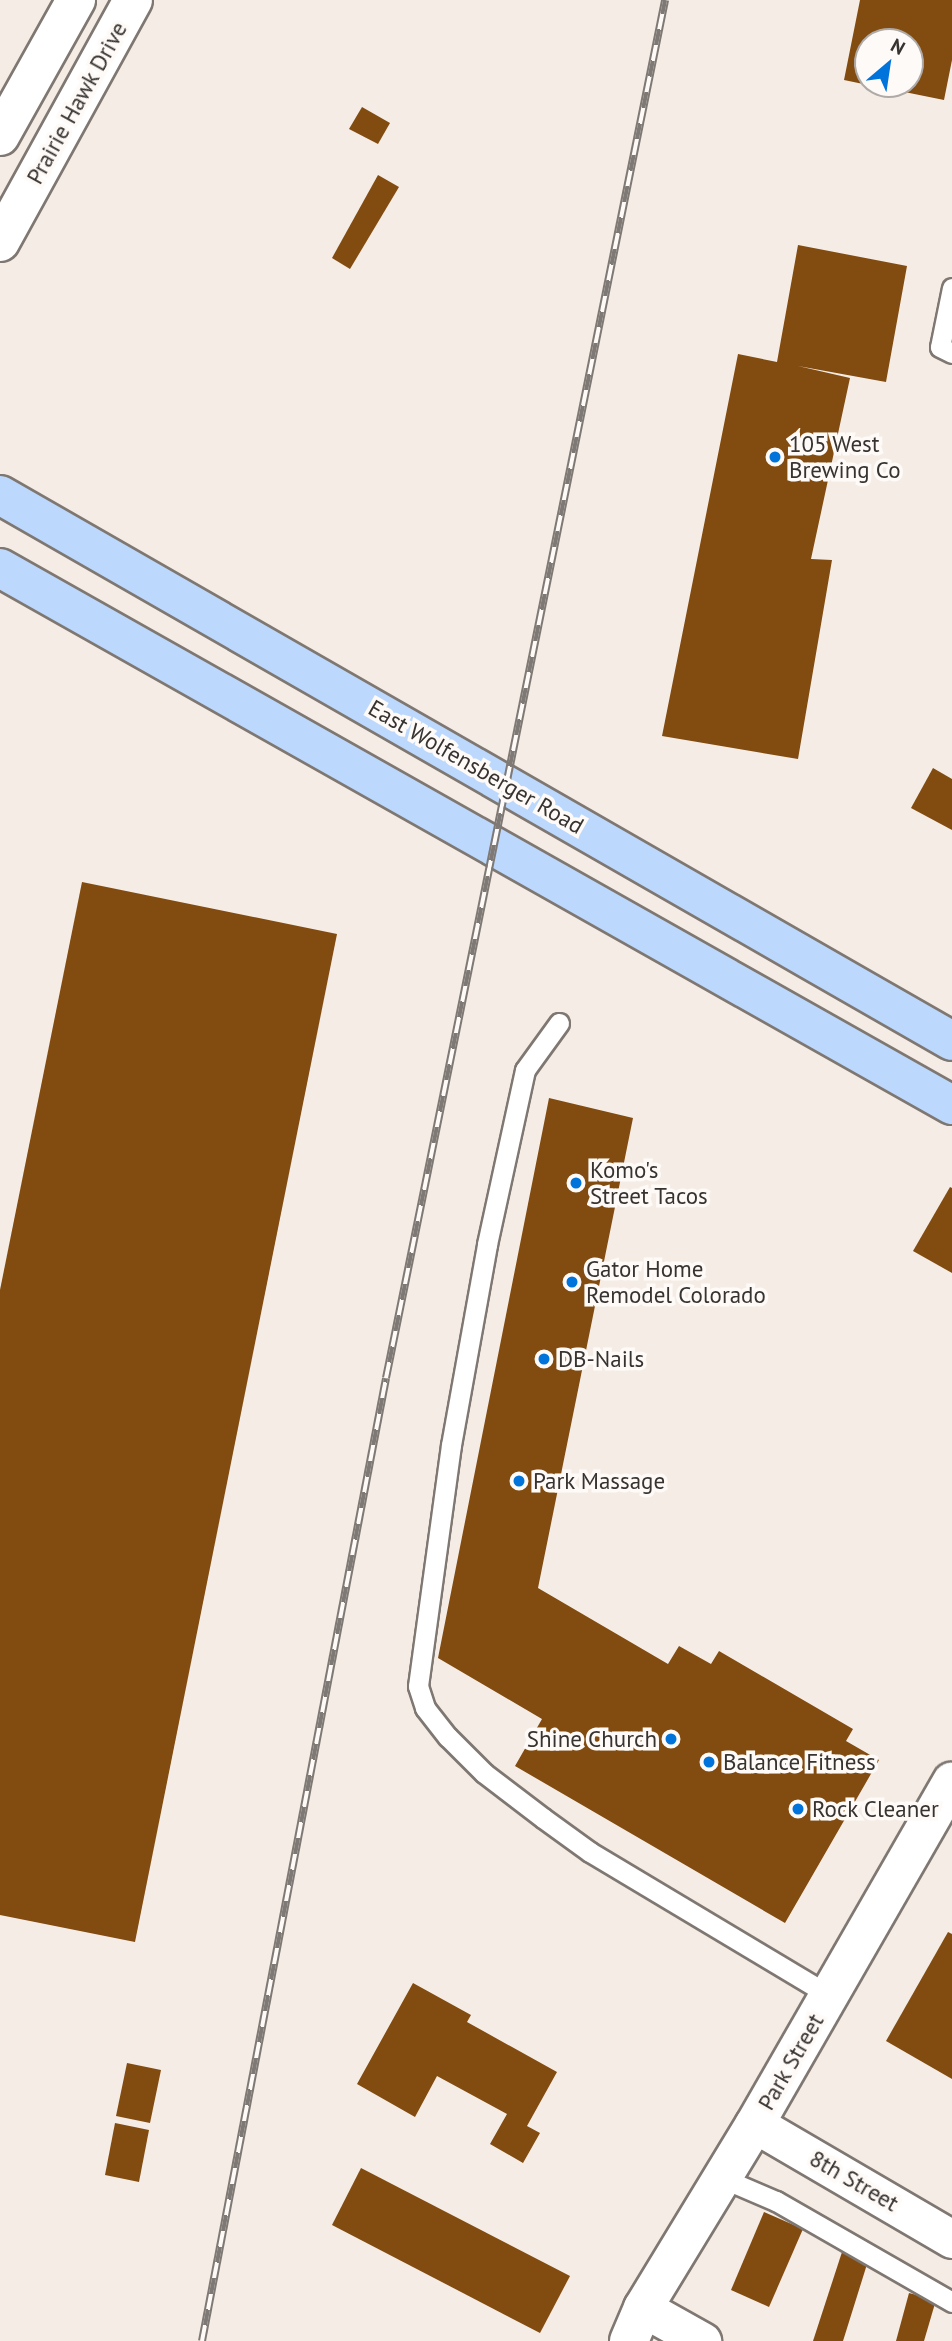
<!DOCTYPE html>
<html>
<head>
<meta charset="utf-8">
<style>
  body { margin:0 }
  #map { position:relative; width:952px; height:2341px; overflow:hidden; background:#f5ece5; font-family:"PT Sans",sans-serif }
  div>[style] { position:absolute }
  .building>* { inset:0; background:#824b0f }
  .roads { filter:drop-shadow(2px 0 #7f7771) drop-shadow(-2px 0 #7f7771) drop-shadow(0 2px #7f7771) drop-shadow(0 -2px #7f7771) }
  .service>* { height:19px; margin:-9.5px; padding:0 9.5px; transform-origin:9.5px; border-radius:9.5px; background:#fff }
  .minor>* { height:37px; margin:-18.5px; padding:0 18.5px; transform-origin:18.5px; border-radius:18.5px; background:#fff }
  .tertiary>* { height:38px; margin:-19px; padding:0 19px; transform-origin:19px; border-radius:19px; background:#fff }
  .primary>* { height:38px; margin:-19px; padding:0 19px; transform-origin:19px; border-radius:19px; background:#bcd9fd }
  .rail>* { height:8px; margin-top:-4px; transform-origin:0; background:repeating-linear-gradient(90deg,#fefaf7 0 16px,#7f7975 0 32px); box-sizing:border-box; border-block:2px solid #7f7975 }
  .dots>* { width:19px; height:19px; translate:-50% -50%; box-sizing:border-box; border:4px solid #fefaf7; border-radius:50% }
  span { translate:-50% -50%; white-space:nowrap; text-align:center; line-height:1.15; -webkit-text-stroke:7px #fefaf7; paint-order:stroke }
  .street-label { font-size:23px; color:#373330 }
  .poi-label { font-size:23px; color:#373330 }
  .left { translate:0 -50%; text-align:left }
  .right { translate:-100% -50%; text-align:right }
  .north { position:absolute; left:854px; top:28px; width:70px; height:70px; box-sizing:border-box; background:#fefaf7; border:2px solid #aeaaa7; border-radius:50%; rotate:29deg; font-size:19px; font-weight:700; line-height:28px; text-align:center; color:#373330 }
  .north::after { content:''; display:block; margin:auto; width:24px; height:32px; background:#0174db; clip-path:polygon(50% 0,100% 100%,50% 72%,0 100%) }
</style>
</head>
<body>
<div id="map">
  <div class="building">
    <i style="clip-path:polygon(860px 0,952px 0,952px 60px,944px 100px,870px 85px,910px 84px,910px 42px,868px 42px,868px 85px,844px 80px)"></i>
    <i style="clip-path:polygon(362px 107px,390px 123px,378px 144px,349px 129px)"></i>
    <i style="clip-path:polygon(378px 175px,399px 187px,350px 269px,332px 258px)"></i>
    <i style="clip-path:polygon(798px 245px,907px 266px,886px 382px,798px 366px,850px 378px,811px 559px,832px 560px,798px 759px,662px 736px,738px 354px,777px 362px)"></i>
    <i style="clip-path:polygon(933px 768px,952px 779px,952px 830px,911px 808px)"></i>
    <i style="clip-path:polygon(82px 882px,337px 934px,135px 1942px,0 1915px,0 1290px)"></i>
    <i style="clip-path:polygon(549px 1098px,633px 1118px,538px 1588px,668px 1664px,679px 1646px,711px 1664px,719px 1651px,853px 1729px,846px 1741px,879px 1760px,785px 1923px,515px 1766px,542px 1719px,438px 1658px)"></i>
    <i style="clip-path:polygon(950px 1187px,952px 1188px,952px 1273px,913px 1251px)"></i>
    <i style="clip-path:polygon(948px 1932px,952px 1934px,952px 2079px,886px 2041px)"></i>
    <i style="clip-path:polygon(413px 1983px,471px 2015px,467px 2022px,557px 2072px,527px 2126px,540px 2133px,523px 2163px,490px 2144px,507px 2114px,437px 2076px,415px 2117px,357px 2084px)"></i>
    <i style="clip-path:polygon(127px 2063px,161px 2070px,150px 2123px,116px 2116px)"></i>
    <i style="clip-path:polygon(115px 2123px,149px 2130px,139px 2182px,105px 2175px)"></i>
    <i style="clip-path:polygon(361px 2168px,570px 2276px,540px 2333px,332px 2225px)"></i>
    <i style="clip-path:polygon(764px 2212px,803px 2229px,769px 2307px,731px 2290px)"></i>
    <i style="clip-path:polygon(842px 2252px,868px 2261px,843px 2341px,813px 2341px)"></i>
    <i style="clip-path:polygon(909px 2293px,936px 2300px,924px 2341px,896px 2341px)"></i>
  </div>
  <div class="roads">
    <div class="service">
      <i style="left:952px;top:288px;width:60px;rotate:101.5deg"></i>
      <i style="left:940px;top:347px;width:13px;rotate:27deg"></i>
      <i style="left:559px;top:1023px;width:58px;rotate:125.9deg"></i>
      <i style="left:525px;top:1070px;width:179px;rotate:102.3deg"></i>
      <i style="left:487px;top:1245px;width:203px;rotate:100.2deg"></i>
      <i style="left:451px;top:1445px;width:243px;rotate:97.8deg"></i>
      <i style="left:418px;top:1686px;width:23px;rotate:72deg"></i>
      <i style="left:425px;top:1708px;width:37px;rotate:52deg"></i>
      <i style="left:448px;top:1737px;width:51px;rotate:45deg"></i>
      <i style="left:484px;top:1773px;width:74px;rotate:37.3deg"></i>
      <i style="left:543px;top:1818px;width:58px;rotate:35.9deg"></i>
      <i style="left:590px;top:1852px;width:279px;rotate:30.9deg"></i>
      <i style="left:722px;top:2178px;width:59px;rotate:23.1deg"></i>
      <i style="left:776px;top:2201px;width:203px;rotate:29.8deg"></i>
    </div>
    <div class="minor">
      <i style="left:755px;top:2124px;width:228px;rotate:30.3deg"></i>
      <i style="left:643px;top:2308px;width:68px;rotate:29.2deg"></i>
    </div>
    <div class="tertiary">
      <i style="left:0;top:136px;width:156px;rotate:-60.8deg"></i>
      <i style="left:0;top:242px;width:276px;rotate:-61.2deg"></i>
      <i style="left:629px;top:2341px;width:36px;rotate:-67deg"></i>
      <i style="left:643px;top:2308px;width:215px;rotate:-58.7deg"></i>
      <i style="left:755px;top:2124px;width:395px;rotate:-60.1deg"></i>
    </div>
    <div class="primary">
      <i style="left:0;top:495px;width:1097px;rotate:29.84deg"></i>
      <i style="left:0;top:568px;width:1093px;rotate:29.43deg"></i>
    </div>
  </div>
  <div class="rail">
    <i style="left:202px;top:2341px;width:980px;rotate:-79.18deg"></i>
    <i style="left:386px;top:1378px;width:1406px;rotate:-78.55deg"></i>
  </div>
  <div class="dots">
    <i style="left:775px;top:457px;background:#0174db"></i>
    <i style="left:576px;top:1183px;background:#0174db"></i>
    <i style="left:572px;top:1282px;background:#0174db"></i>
    <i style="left:544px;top:1359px;background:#0174db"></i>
    <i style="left:519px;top:1481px;background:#0174db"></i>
    <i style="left:671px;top:1739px;background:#0174db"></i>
    <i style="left:709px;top:1762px;background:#0174db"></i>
    <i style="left:798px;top:1809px;background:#0174db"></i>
  </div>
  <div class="street-label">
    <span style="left:77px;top:103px;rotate:-61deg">Prairie Hawk Drive</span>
    <span style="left:476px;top:767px;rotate:30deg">East Wolfensberger Road</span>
    <span style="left:791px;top:2062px;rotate:-60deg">Park Street</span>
    <span style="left:854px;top:2181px;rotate:30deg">8th Street</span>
  </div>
  <div class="poi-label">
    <span class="left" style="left:789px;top:457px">105 West<br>Brewing Co</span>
    <span class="left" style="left:590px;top:1183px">Komo's<br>Street Tacos</span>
    <span class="left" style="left:586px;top:1282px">Gator Home<br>Remodel Colorado</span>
    <span class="left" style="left:558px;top:1359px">DB-Nails</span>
    <span class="left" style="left:533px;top:1481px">Park Massage</span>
    <span class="right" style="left:657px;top:1739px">Shine Church</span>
    <span class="left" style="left:723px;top:1762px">Balance Fitness</span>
    <span class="left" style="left:812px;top:1809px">Rock Cleaner</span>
  </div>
  <div class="north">N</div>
</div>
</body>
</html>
